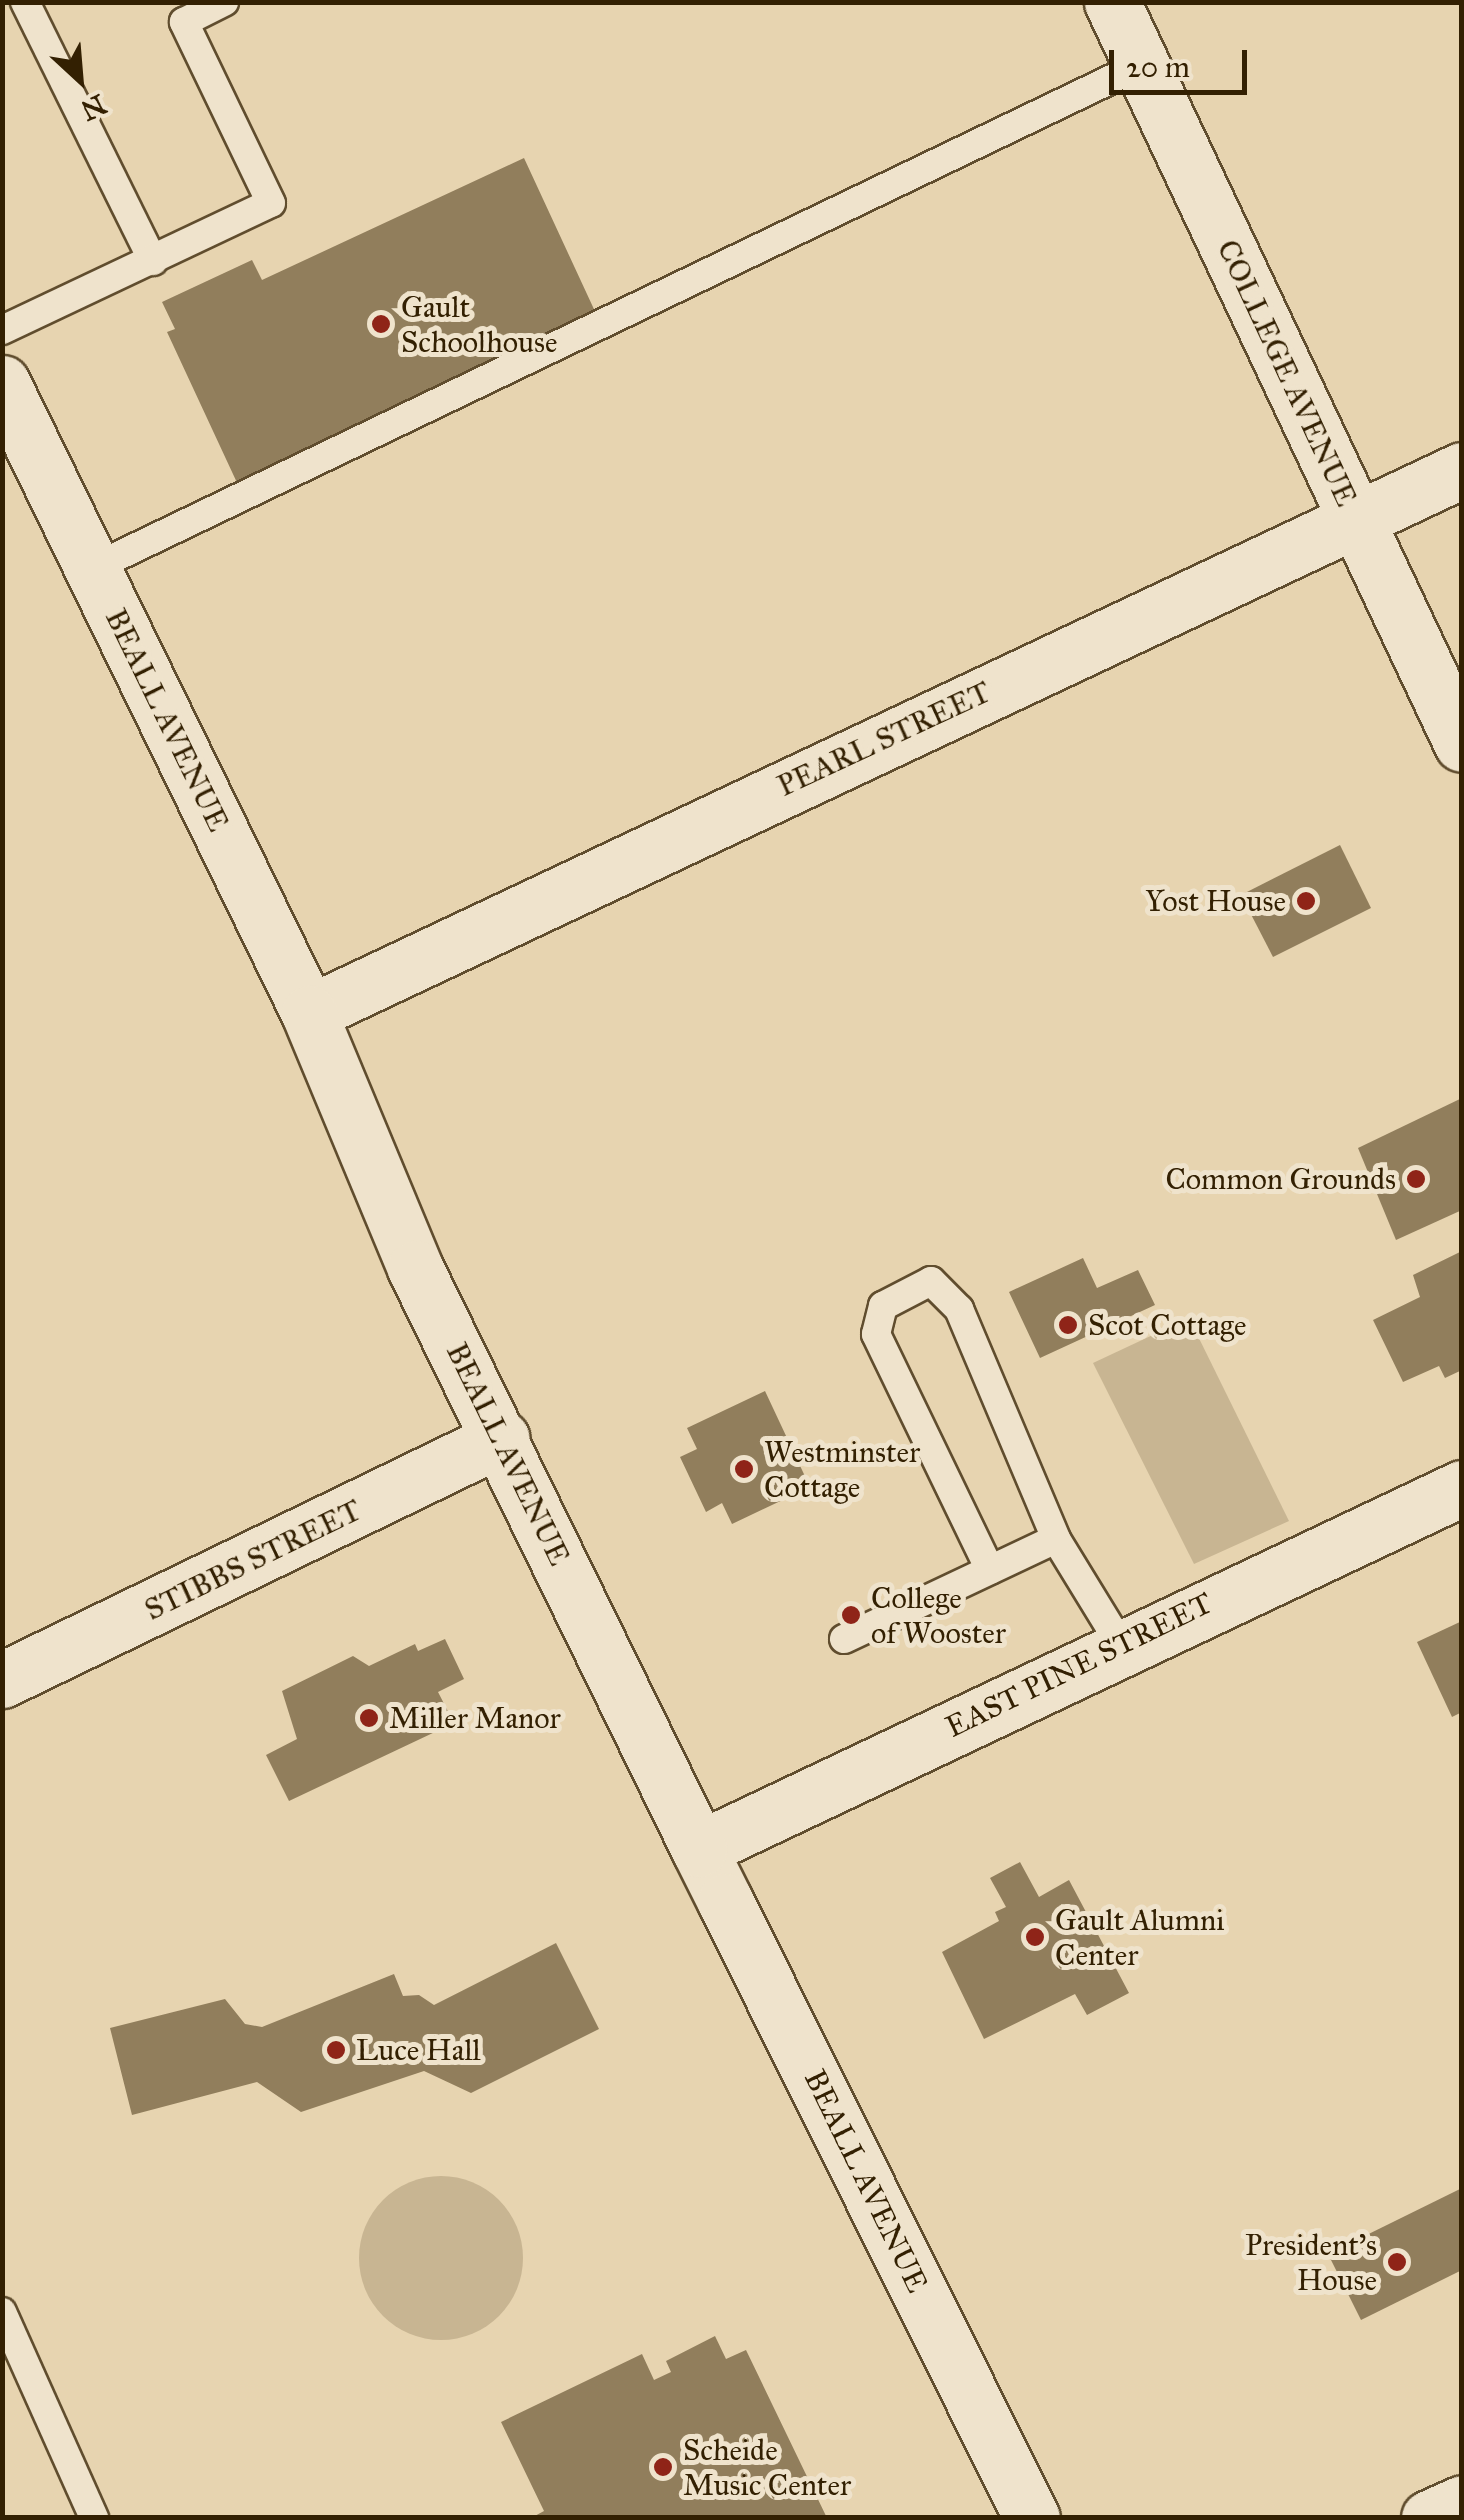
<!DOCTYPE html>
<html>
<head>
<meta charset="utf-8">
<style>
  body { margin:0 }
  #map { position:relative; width:1464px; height:2520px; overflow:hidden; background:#e7d4b0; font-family:"IM FELL Great Primer",serif }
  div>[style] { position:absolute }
  .green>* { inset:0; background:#c8b592 }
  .round { border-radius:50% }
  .building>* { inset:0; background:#917e5c }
  .roads { filter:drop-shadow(2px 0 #604d2e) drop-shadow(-2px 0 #604d2e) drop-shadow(0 2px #604d2e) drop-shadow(0 -2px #604d2e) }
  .lane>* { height:28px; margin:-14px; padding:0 14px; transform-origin:14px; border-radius:14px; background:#efe3cc }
  .street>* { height:55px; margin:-27.5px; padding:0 27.5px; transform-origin:27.5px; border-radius:27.5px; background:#efe3cc }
  .secondary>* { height:55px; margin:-27.5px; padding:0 27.5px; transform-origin:27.5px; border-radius:27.5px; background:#efe3cc }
  .dots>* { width:28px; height:28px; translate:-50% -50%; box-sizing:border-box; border:5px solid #efe3cc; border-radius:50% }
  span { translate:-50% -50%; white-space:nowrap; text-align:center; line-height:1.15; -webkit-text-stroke:10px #efe3cc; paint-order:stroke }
  .poi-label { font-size:30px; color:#332002 }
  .left { translate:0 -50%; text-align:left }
  .right { translate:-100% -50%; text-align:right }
  .street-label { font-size:30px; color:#332002 }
  .frame { position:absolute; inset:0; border:5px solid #332002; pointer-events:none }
  .north { position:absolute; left:30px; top:30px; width:100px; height:100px; -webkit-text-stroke:8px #efe3cc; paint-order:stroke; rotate:154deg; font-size:28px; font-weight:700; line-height:40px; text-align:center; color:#332002 }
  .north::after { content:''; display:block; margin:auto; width:35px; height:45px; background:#332002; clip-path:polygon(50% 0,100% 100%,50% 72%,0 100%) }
  .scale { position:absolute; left:1109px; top:50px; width:138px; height:45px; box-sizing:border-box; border:5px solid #332002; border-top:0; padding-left:12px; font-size:30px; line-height:35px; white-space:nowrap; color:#332002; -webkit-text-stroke:8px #efe3cc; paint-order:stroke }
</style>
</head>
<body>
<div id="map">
  <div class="green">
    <i style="clip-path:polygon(1189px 1318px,1289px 1521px,1194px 1564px,1093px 1363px)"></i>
    <i class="round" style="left:359px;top:2176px;width:164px;height:164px"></i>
  </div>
  <div class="building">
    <i style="clip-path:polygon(524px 158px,599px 320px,239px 487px,167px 332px,175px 329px,162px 302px,252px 260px,262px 280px)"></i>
    <i style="clip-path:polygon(1340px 845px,1371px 908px,1273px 957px,1241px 895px)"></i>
    <i style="clip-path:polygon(1462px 1098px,1462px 1210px,1396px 1240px,1358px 1148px)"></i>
    <i style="clip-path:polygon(1462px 1251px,1462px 1370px,1445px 1378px,1439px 1366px,1403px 1382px,1373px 1320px,1420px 1297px,1413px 1275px)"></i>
    <i style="clip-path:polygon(1083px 1258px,1097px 1288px,1138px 1270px,1155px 1305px,1040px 1358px,1009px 1292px)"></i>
    <i style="clip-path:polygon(765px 1391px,810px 1487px,732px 1524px,722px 1503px,706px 1512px,680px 1457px,697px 1449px,687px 1428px)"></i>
    <i style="clip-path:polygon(1462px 1621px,1462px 1712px,1452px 1717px,1417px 1642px)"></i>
    <i style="clip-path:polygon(445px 1639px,464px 1679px,438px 1692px,454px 1723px,289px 1801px,266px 1755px,297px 1739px,282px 1691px,353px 1656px,369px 1666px,415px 1644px,418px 1651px)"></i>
    <i style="clip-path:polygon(1020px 1862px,1039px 1897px,1069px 1880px,1129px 1993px,1087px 2015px,1075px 1994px,984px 2039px,942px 1952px,999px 1921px,995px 1912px,1006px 1907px,990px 1878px)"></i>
    <i style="clip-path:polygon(556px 1943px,599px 2029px,471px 2093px,424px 2071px,301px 2112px,257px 2082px,132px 2115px,110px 2028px,225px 1999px,245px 2024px,262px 2027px,394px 1974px,403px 1996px,419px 1995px,434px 2005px)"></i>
    <i style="clip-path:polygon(1462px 2188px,1462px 2270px,1361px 2320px,1328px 2254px)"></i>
    <i style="clip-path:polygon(715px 2336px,726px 2359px,746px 2350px,827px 2518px,531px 2518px,544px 2511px,501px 2422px,642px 2354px,654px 2380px,671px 2372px,666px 2361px)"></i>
  </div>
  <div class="roads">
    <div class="lane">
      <i style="left:25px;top:2px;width:289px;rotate:63.7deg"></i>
      <i style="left:2px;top:330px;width:297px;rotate:-25.3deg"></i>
      <i style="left:271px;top:203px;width:201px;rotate:-115.7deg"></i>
      <i style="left:184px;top:22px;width:45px;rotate:-26.6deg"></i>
      <i style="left:93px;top:568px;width:1162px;rotate:-25.64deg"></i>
      <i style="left:990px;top:1570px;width:262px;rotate:-115.8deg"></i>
      <i style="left:876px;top:1334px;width:29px;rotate:-76deg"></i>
      <i style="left:883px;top:1306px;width:54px;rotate:-27.5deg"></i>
      <i style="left:931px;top:1281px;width:40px;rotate:45deg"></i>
      <i style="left:959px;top:1309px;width:250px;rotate:67.1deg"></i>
      <i style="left:1056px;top:1539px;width:124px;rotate:58.5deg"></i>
      <i style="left:844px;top:1639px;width:234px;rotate:-25.3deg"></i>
      <i style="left:2px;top:2312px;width:226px;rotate:65.9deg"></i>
    </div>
    <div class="street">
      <i style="left:1112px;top:2px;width:820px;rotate:64.75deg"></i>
      <i style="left:309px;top:1013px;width:1274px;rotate:-25.22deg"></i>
      <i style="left:2px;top:1680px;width:555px;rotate:-25.83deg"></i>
      <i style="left:725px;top:1901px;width:58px;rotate:-116.6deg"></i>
      <i style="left:699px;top:1849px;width:844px;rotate:-25.32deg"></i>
      <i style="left:1429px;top:2518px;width:36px;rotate:-24deg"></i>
    </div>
    <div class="secondary">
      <i style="left:2px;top:383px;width:701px;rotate:64.02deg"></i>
      <i style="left:309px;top:1013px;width:276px;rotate:67.4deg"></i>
      <i style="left:415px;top:1268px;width:647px;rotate:63.95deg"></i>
      <i style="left:725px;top:1901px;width:689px;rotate:63.55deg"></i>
    </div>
  </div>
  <div class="dots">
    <i style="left:381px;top:324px;background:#8f2418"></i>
    <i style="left:1306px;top:901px;background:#8f2418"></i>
    <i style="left:1416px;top:1179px;background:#8f2418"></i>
    <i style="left:1068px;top:1325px;background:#8f2418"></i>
    <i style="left:744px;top:1469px;background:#8f2418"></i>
    <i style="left:851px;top:1615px;background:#8f2418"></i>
    <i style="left:369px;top:1718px;background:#8f2418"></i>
    <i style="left:1035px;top:1937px;background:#8f2418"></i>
    <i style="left:336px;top:2050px;background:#8f2418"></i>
    <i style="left:1397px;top:2262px;background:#8f2418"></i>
    <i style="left:663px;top:2467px;background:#8f2418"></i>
  </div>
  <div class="poi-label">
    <span class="left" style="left:401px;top:324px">Gault<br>Schoolhouse</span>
    <span class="right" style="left:1286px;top:901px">Yost House</span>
    <span class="right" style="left:1396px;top:1179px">Common Grounds</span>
    <span class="left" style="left:1088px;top:1325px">Scot Cottage</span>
    <span class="left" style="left:764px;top:1469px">Westminster<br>Cottage</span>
    <span class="left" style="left:871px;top:1615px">College<br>of Wooster</span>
    <span class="left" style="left:389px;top:1718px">Miller Manor</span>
    <span class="left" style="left:1055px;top:1937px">Gault Alumni<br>Center</span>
    <span class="left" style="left:356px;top:2050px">Luce Hall</span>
    <span class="right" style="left:1377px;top:2262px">President's<br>House</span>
    <span class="left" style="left:683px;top:2467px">Scheide<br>Music Center</span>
  </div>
  <div class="street-label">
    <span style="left:1287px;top:373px;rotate:65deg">COLLEGE AVENUE</span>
    <span style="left:167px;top:720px;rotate:64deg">BEALL AVENUE</span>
    <span style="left:884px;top:739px;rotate:-25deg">PEARL STREET</span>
    <span style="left:508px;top:1454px;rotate:64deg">BEALL AVENUE</span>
    <span style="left:253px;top:1560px;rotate:-26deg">STIBBS STREET</span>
    <span style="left:1079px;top:1665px;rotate:-26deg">EAST PINE STREET</span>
    <span style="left:866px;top:2181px;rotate:64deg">BEALL AVENUE</span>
  </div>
  <div class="frame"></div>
  <div class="north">N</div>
  <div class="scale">20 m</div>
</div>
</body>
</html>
